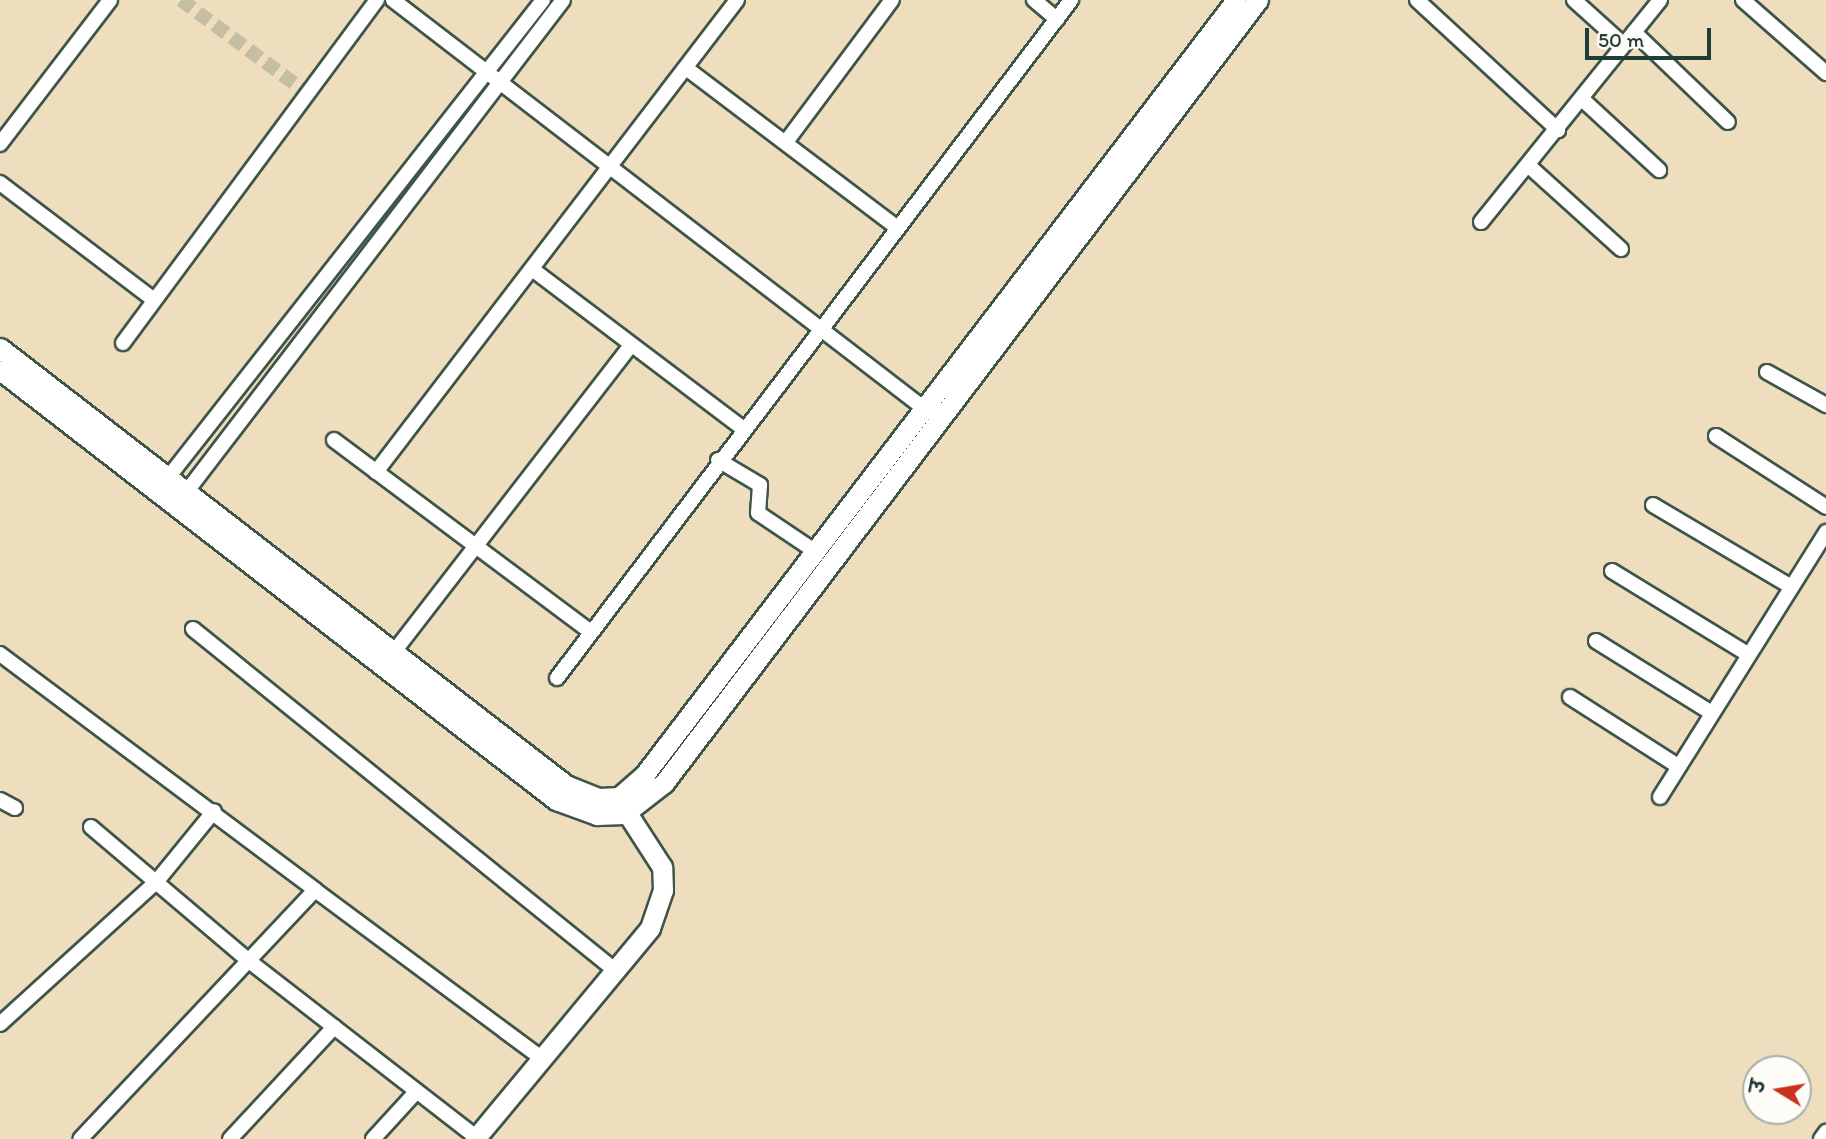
<!DOCTYPE html>
<html>
<head>
<meta charset="utf-8">
<style>
  body { margin:0 }
  #map { position:relative; width:1826px; height:1139px; overflow:hidden; background:#efdebd; font-family:Itim,"Playpen Sans Deva",sans-serif }
  div>[style] { position:absolute }
  .street-tunnel>* { height:14px; margin-top:-7px; transform-origin:0; background:repeating-linear-gradient(90deg,#c5bea2 0 14px,transparent 0 21px) }
  .roads { filter:drop-shadow(2px 0 #3e5549) drop-shadow(-2px 0 #3e5549) drop-shadow(0 2px #3e5549) drop-shadow(0 -2px #3e5549) }
  .street>* { height:14px; margin:-7px; padding:0 7px; transform-origin:7px; border-radius:7px; background:#fff }
  .secondary>* { height:19px; margin:-9.5px; padding:0 9.5px; transform-origin:9.5px; border-radius:9.5px; background:#fff }
  span { translate:-50% -50%; white-space:nowrap; text-align:center; line-height:1.15; -webkit-text-stroke:5px #fdfcf7; paint-order:stroke }
  .north { position:absolute; left:1742px; top:1055px; width:70px; height:70px; box-sizing:border-box; background:#fdfcf7; border:2px solid #a4b0a9; border-radius:50%; rotate:281deg; font-size:19px; font-weight:700; line-height:28px; text-align:center; color:#1f3d34 }
  .north::after { content:''; display:block; margin:auto; width:24px; height:32px; background:#c8321e; clip-path:polygon(50% 0,100% 100%,50% 72%,0 100%) }
  .scale { position:absolute; left:1585px; top:28px; width:126px; height:32px; box-sizing:border-box; border:4px solid #1f3d34; border-top:0; padding-left:9px; font-size:21px; line-height:24px; white-space:nowrap; color:#1f3d34; -webkit-text-stroke:5px #fdfcf7; paint-order:stroke }
</style>
</head>
<body>
<div id="map">
  <div class="street-tunnel">
    <i style="left:181px;top:0;width:157px;rotate:36.4deg"></i>
  </div>
  <div class="roads">
    <div class="street">
      <i style="left:393px;top:0;width:677px;rotate:37.56deg"></i>
      <i style="left:1034px;top:0;width:30px;rotate:40deg"></i>
      <i style="left:1417px;top:0;width:192px;rotate:42.7deg"></i>
      <i style="left:1574px;top:0;width:67px;rotate:42deg"></i>
      <i style="left:1743px;top:0;width:111px;rotate:41.3deg"></i>
      <i style="left:1634px;top:32px;width:130px;rotate:43.8deg"></i>
      <i style="left:686px;top:68px;width:263px;rotate:37.1deg"></i>
      <i style="left:1582px;top:99px;width:105px;rotate:42.7deg"></i>
      <i style="left:786px;top:142px;width:177px;rotate:-53.3deg"></i>
      <i style="left:0;top:144px;width:181px;rotate:-52.6deg"></i>
      <i style="left:1529px;top:166px;width:124px;rotate:42.1deg"></i>
      <i style="left:0;top:183px;width:192px;rotate:37.2deg"></i>
      <i style="left:1481px;top:222px;width:285px;rotate:-51.1deg"></i>
      <i style="left:532px;top:269px;width:263px;rotate:37.1deg"></i>
      <i style="left:123px;top:343px;width:427px;rotate:-53.5deg"></i>
      <i style="left:1767px;top:372px;width:68px;rotate:29.2deg"></i>
      <i style="left:1716px;top:436px;width:131px;rotate:32.8deg"></i>
      <i style="left:334px;top:440px;width:321px;rotate:36.8deg"></i>
      <i style="left:718px;top:460px;width:49px;rotate:30.8deg"></i>
      <i style="left:760px;top:485px;width:28px;rotate:94deg"></i>
      <i style="left:758px;top:513px;width:70px;rotate:33.9deg"></i>
      <i style="left:376px;top:472px;width:594px;rotate:-52.59deg"></i>
      <i style="left:163px;top:484px;width:615px;rotate:-51.86deg"></i>
      <i style="left:181px;top:499px;width:628px;rotate:-52.56deg"></i>
      <i style="left:1653px;top:505px;width:159px;rotate:30.6deg"></i>
      <i style="left:1612px;top:571px;width:157px;rotate:31.5deg"></i>
      <i style="left:193px;top:629px;width:544px;rotate:38.96deg"></i>
      <i style="left:1596px;top:641px;width:134px;rotate:31.9deg"></i>
      <i style="left:0;top:654px;width:394px;rotate:36.8deg"></i>
      <i style="left:315px;top:890px;width:342px;rotate:133.3deg"></i>
      <i style="left:390px;top:657px;width:393px;rotate:-52.3deg"></i>
      <i style="left:557px;top:678px;width:851px;rotate:-52.83deg"></i>
      <i style="left:1570px;top:697px;width:128px;rotate:32.6deg"></i>
      <i style="left:1660px;top:797px;width:313px;rotate:-57.9deg"></i>
      <i style="left:0;top:800px;width:17px;rotate:28deg"></i>
      <i style="left:91px;top:827px;width:207px;rotate:40.3deg"></i>
      <i style="left:249px;top:961px;width:287px;rotate:37.8deg"></i>
      <i style="left:315px;top:890px;width:280px;rotate:36.6deg"></i>
      <i style="left:0;top:1024px;width:212px;rotate:-42.3deg"></i>
      <i style="left:157px;top:881px;width:90px;rotate:-50.8deg"></i>
      <i style="left:230px;top:1139px;width:153px;rotate:-47.1deg"></i>
      <i style="left:373px;top:1139px;width:64px;rotate:-47.5deg"></i>
      <i style="left:1821px;top:1139px;width:9px;rotate:-54deg"></i>
    </div>
    <div class="secondary">
      <i style="left:0;top:348px;width:715px;rotate:37.67deg"></i>
      <i style="left:566px;top:785px;width:35px;rotate:22deg"></i>
      <i style="left:599px;top:798px;width:20px;rotate:-3deg"></i>
      <i style="left:619px;top:797px;width:35px;rotate:-41deg"></i>
      <i style="left:645px;top:774px;width:974px;rotate:-52.64deg"></i>
      <i style="left:0;top:370px;width:703px;rotate:37.72deg"></i>
      <i style="left:556px;top:800px;width:44px;rotate:20.1deg"></i>
      <i style="left:597px;top:815px;width:27px;rotate:-2deg"></i>
      <i style="left:624px;top:814px;width:51px;rotate:-37.8deg"></i>
      <i style="left:664px;top:783px;width:983px;rotate:-52.82deg"></i>
      <i style="left:475px;top:1139px;width:274px;rotate:-50.3deg"></i>
      <i style="left:650px;top:928px;width:40px;rotate:-71.1deg"></i>
      <i style="left:663px;top:890px;width:23px;rotate:-92deg"></i>
      <i style="left:662px;top:867px;width:77px;rotate:-122.9deg"></i>
    </div>
  </div>
  <div class="north">उ</div>
  <div class="scale">50 m</div>
</div>
</body>
</html>
